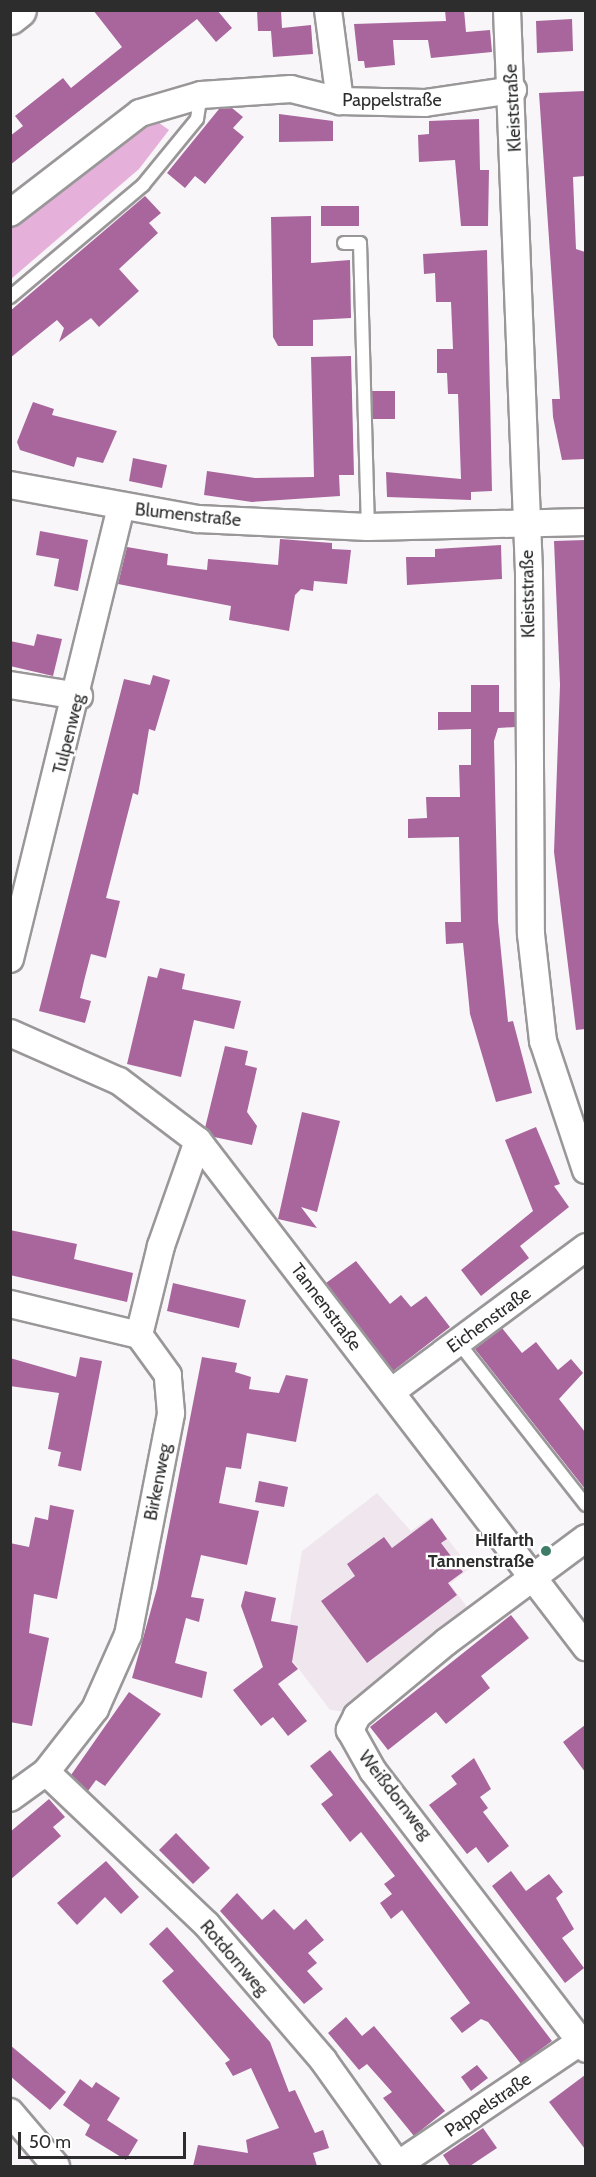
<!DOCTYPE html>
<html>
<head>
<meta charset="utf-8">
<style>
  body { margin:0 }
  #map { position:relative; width:596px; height:2177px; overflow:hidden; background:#f9f6f9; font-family:Cabin,sans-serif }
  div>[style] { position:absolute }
  .built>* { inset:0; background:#f0e7ee }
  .green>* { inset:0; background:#e5b1da }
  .building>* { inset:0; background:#a8669d }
  .roads { filter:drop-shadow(2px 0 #9a9799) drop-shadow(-2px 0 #9a9799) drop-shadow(0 2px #9a9799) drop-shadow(0 -2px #9a9799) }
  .lane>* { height:12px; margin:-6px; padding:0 6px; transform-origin:6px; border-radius:6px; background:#fff }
  .street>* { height:26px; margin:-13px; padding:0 13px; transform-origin:13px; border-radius:13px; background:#fff }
  .secondary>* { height:33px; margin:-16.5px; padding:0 16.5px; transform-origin:16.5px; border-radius:16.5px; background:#fff }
  .dots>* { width:16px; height:16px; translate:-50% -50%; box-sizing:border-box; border:3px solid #fff; border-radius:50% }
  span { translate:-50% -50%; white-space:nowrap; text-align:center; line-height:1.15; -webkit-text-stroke:4.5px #fff; paint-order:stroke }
  .street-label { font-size:18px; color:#2e2d2d }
  .poi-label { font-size:18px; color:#2e2d2d; font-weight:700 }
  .right { translate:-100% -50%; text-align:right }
  .frame { position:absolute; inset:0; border:12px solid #2e2d2d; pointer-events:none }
  .scale { position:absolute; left:18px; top:2132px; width:168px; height:27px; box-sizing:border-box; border:3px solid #2e2d2d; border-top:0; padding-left:8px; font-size:18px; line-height:21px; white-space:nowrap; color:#2e2d2d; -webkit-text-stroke:4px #fff; paint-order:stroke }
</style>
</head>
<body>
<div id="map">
  <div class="built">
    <i style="clip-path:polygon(377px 1493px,411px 1531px,431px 1517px,470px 1568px,450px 1584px,470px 1611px,346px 1712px,330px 1710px,285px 1651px,302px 1551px)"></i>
  </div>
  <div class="green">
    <i style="clip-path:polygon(155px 120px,169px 130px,139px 169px,11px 279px,11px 226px,100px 154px)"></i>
  </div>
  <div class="building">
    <i style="clip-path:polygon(93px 10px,217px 10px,232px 28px,216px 42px,197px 19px,10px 165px,10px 136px,23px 126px,15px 116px,63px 78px,71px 88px,122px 47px)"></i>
    <i style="clip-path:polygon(257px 10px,281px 10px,282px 28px,311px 25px,313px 54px,273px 57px,271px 31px,258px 31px)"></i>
    <i style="clip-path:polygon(445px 10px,464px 10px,466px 32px,490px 30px,492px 52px,431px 58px,428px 40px,393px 40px,395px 65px,365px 68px,364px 61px,358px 61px,354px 24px,446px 21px)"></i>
    <i style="clip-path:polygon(572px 19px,573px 51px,537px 53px,536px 21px)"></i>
    <i style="clip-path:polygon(585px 91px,585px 176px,573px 177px,576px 249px,585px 252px,585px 459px,562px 460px,553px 417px,552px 399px,560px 399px,539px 93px)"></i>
    <i style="clip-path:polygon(232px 108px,243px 117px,233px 128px,244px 137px,205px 184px,195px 176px,185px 188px,167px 173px,219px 109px)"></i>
    <i style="clip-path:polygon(279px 114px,333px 121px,333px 141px,279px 142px)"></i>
    <i style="clip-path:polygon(479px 119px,480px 170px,489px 170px,488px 226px,461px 226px,455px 160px,419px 162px,418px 135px,429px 134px,429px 121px)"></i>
    <i style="clip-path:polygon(145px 196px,161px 213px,149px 223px,158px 233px,119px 269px,139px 291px,99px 327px,91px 318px,59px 342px,64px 328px,57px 320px,10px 358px,10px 311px)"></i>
    <i style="clip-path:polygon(321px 206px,359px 206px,359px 226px,321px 226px)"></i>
    <i style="clip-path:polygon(311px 216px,311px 263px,350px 260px,351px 318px,313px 320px,313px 346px,278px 346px,273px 337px,271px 217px)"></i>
    <i style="clip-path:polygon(487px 250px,492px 491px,471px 492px,471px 500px,387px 497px,386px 472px,461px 479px,458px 394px,448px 394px,447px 373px,437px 373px,437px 349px,453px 349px,451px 302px,436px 302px,435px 273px,424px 274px,423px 254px)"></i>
    <i style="clip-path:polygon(351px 356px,354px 475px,339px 475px,340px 496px,252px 502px,204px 495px,207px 471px,255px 478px,314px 477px,311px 357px)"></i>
    <i style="clip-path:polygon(372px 391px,395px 391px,395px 419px,373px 419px)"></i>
    <i style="clip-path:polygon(33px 402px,54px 409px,52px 415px,117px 431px,103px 463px,77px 457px,74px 467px,20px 450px,17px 442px)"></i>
    <i style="clip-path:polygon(133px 458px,167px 465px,162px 488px,129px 481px)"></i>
    <i style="clip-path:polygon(40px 531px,88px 540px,78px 591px,54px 586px,59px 559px,36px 555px)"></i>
    <i style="clip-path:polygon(280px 539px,332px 543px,332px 549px,351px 550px,347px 584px,314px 581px,313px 591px,301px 589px,295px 595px,289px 631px,229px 620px,231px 606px,118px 584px,127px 547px,168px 554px,167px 565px,207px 570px,208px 559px,278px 565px)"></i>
    <i style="clip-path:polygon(585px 540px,585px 1029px,576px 1030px,554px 852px,560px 685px,554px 541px)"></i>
    <i style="clip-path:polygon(501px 545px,502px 579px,407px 585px,406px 557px,435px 557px,435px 549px)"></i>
    <i style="clip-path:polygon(37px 634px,62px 639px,53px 676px,10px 666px,10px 641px,34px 646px)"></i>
    <i style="clip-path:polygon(153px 675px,170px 680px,155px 731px,149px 729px,138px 795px,133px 793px,106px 898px,120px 901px,106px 958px,91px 954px,85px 977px,80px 998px,91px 1001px,85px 1023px,39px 1011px,124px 679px,150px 685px)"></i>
    <i style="clip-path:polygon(471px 685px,499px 685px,499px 712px,515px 712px,515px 727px,498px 728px,494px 741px,498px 921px,508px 1022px,513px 1021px,532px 1093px,496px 1102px,470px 1014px,463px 943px,446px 944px,445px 922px,461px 922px,459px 837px,408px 838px,408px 819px,427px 818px,426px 797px,460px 797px,459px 765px,471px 765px,471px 729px,438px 730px,438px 712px,471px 712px)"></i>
    <i style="clip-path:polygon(160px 968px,185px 974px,182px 989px,241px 1001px,234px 1029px,194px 1020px,181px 1077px,127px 1064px,148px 976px,157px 978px)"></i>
    <i style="clip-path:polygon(225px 1046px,248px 1051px,245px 1065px,257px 1068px,247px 1112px,257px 1126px,252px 1145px,214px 1137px,205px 1128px)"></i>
    <i style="clip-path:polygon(302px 1112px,340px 1121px,317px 1212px,301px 1207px,317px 1228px,278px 1219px)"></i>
    <i style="clip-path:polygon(536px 1127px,560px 1184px,554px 1186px,569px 1207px,520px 1246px,529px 1258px,481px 1296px,461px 1270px,533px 1211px,505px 1140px)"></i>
    <i style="clip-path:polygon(10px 1230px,77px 1244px,74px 1259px,133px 1273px,127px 1302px,10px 1275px)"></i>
    <i style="clip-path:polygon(356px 1261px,390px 1304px,401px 1295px,411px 1307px,426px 1296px,450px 1327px,393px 1371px,326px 1283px)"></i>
    <i style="clip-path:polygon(173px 1283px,246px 1300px,239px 1328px,167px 1311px)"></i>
    <i style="clip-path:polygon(502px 1328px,522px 1353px,536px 1342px,558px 1370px,571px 1359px,583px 1373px,559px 1399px,585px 1432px,585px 1489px,475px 1349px)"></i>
    <i style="clip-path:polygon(80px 1357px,102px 1361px,81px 1471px,58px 1466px,61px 1452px,48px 1449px,59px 1393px,10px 1386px,10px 1358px,76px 1377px)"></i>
    <i style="clip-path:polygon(202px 1357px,237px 1363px,235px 1372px,251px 1377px,249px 1389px,279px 1393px,286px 1375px,308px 1379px,296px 1442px,247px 1433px,241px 1469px,226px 1467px,219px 1503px,259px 1511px,247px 1565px,201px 1555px,191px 1597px,204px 1599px,199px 1622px,186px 1618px,175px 1663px,207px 1672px,202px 1698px,132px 1678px,157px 1588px)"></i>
    <i style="clip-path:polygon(259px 1481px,288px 1487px,284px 1507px,255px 1502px)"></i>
    <i style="clip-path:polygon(50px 1505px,74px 1510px,57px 1599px,34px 1594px,29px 1633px,49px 1638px,32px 1726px,10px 1722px,10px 1543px,29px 1547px,35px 1517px,48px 1520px)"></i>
    <i style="clip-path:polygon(432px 1518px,447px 1539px,441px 1543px,463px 1572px,448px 1583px,457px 1595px,367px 1663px,321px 1601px,355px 1576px,347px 1564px,384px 1537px,392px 1548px)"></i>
    <i style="clip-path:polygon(245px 1591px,276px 1598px,271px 1621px,298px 1626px,292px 1662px,298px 1669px,278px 1684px,307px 1721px,288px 1736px,273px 1717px,261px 1726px,233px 1690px,263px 1667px,241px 1606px)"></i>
    <i style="clip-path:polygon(511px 1615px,529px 1638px,481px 1676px,490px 1688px,446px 1724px,436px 1712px,388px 1750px,370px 1727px)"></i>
    <i style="clip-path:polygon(129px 1692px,161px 1714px,105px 1786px,96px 1780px,88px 1791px,71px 1775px)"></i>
    <i style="clip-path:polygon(585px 1725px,585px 1772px,563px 1742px)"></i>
    <i style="clip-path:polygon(330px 1750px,552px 2041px,521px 2064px,488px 2022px,481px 2019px,462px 2033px,450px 2018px,470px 2003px,402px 1910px,391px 1919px,380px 1903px,392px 1894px,384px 1884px,395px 1876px,361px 1832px,350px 1842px,321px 1804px,333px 1795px,310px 1766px)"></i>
    <i style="clip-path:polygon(474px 1758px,491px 1789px,480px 1797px,488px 1808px,483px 1812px,509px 1846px,488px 1863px,476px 1847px,467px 1854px,429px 1805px,457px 1784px,451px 1776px)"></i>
    <i style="clip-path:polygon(49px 1799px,65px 1817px,53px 1827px,61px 1836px,10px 1880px,10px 1832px)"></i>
    <i style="clip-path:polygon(176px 1833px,210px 1868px,193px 1884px,159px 1850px)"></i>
    <i style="clip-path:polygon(106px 1861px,139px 1897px,121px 1914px,105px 1897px,77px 1925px,57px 1903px)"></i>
    <i style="clip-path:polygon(511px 1871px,526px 1891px,549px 1874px,563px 1892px,556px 1898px,574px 1929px,562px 1938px,584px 1968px,565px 1983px,492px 1886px)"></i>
    <i style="clip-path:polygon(237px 1893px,262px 1920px,274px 1909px,294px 1930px,306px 1919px,324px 1940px,308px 1953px,317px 1963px,307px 1971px,323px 1989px,304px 2004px,220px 1911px)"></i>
    <i style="clip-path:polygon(167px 1927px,270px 2042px,289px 2092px,295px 2090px,315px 2133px,323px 2130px,329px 2148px,313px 2153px,317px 2166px,193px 2166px,198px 2145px,248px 2153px,246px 2140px,279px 2128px,251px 2068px,233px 2076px,225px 2063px,230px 2060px,162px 1981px,174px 1971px,149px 1944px)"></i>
    <i style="clip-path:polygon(346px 2017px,362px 2036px,374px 2026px,445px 2111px,414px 2136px,383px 2098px,392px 2092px,367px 2064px,359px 2070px,328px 2033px)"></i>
    <i style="clip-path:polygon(10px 2045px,66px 2092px,50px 2110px,10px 2076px)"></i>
    <i style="clip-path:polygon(477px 2065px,488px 2078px,471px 2091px,461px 2077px)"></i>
    <i style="clip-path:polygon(585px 2075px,585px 2149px,549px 2102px)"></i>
    <i style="clip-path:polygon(80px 2079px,92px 2088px,96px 2082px,120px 2098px,107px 2120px,138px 2140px,126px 2160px,85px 2135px,90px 2125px,63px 2105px)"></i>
    <i style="clip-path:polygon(483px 2128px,497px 2148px,470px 2166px,450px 2166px,443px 2155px)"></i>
  </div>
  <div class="roads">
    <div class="lane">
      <i style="left:344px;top:243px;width:16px"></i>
      <i style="left:360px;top:243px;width:284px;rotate:88.4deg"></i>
      <i style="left:10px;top:297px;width:174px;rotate:-40.1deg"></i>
      <i style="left:143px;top:185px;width:85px;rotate:-50.7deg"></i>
      <i style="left:197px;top:119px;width:24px;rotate:-81deg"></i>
      <i style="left:458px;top:1342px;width:207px;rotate:51.9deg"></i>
    </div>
    <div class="street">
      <i style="left:328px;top:10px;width:92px;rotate:82.5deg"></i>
      <i style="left:507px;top:10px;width:563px;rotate:87.76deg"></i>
      <i style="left:529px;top:573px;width:361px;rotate:89.7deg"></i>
      <i style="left:531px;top:934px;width:108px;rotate:83.6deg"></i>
      <i style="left:543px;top:1041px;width:136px;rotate:71.6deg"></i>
      <i style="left:10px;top:213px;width:164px;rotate:-37.6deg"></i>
      <i style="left:140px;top:113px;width:64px;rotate:-16.4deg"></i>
      <i style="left:201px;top:95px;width:90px;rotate:-3.8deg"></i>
      <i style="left:291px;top:89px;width:50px;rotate:13.8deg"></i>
      <i style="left:340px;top:101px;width:85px;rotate:1.3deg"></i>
      <i style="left:425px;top:103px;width:89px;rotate:-8.4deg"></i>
      <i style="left:10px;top:485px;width:191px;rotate:10.3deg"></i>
      <i style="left:198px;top:519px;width:170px;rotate:2.7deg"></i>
      <i style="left:368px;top:527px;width:218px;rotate:-1.3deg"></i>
      <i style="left:10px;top:685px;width:70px;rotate:9.1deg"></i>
      <i style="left:10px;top:959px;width:465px;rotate:-76.2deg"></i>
      <i style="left:10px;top:1033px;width:119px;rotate:23.8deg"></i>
      <i style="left:119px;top:1081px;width:99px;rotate:37.2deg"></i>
      <i style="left:198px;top:1141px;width:638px;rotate:52.52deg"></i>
      <i style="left:10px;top:1304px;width:133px;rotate:13.5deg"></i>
      <i style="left:391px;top:1392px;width:243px;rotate:-36.6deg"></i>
      <i style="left:586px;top:1538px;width:174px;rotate:143.4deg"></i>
      <i style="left:446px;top:1642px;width:116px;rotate:140.3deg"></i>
      <i style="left:357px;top:1716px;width:16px;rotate:117deg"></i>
      <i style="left:350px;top:1730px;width:47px;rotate:60.7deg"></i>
      <i style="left:373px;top:1771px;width:350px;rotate:52.5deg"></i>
      <i style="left:46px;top:1772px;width:222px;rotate:43.5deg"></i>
      <i style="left:207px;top:1925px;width:178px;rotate:49.3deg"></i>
      <i style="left:323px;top:2060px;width:129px;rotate:54.5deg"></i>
      <i style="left:10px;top:1798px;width:44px;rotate:-35.8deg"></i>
      <i style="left:46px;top:1772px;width:80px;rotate:-52.1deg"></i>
      <i style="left:95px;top:1709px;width:81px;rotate:-66deg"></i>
      <i style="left:128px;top:1635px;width:226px;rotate:-79deg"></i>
      <i style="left:171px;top:1413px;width:38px;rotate:-95deg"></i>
      <i style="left:168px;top:1375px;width:49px;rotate:-125.9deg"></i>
      <i style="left:139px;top:1335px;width:92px;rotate:-76.1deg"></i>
      <i style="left:161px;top:1246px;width:111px;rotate:-70.6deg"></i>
      <i style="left:10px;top:2112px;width:71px;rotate:49.6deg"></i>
      <i style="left:396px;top:2166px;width:222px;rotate:-34deg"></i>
    </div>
    <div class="secondary">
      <i style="left:10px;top:17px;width:11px;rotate:-38deg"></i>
    </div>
  </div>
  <div class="dots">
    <i style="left:546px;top:1551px;background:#3f7c68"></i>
  </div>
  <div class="street-label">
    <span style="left:392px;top:100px">Pappelstraße</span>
    <span style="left:513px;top:108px;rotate:-93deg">Kleiststraße</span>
    <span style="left:188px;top:515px;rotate:6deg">Blumenstraße</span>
    <span style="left:528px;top:594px;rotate:-91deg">Kleiststraße</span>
    <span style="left:69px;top:734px;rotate:-76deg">Tulpenweg</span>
    <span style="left:326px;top:1307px;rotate:53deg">Tannenstraße</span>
    <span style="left:489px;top:1320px;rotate:-36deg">Eichenstraße</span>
    <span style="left:158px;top:1482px;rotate:-79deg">Birkenweg</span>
    <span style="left:395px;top:1795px;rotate:52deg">Weißdornweg</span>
    <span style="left:234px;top:1958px;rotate:49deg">Rotdornweg</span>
    <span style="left:488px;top:2105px;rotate:-34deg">Pappelstraße</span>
  </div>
  <div class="poi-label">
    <span class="right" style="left:534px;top:1551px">Hilfarth<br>Tannenstraße</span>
  </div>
  <div class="frame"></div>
  <div class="scale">50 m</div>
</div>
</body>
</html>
